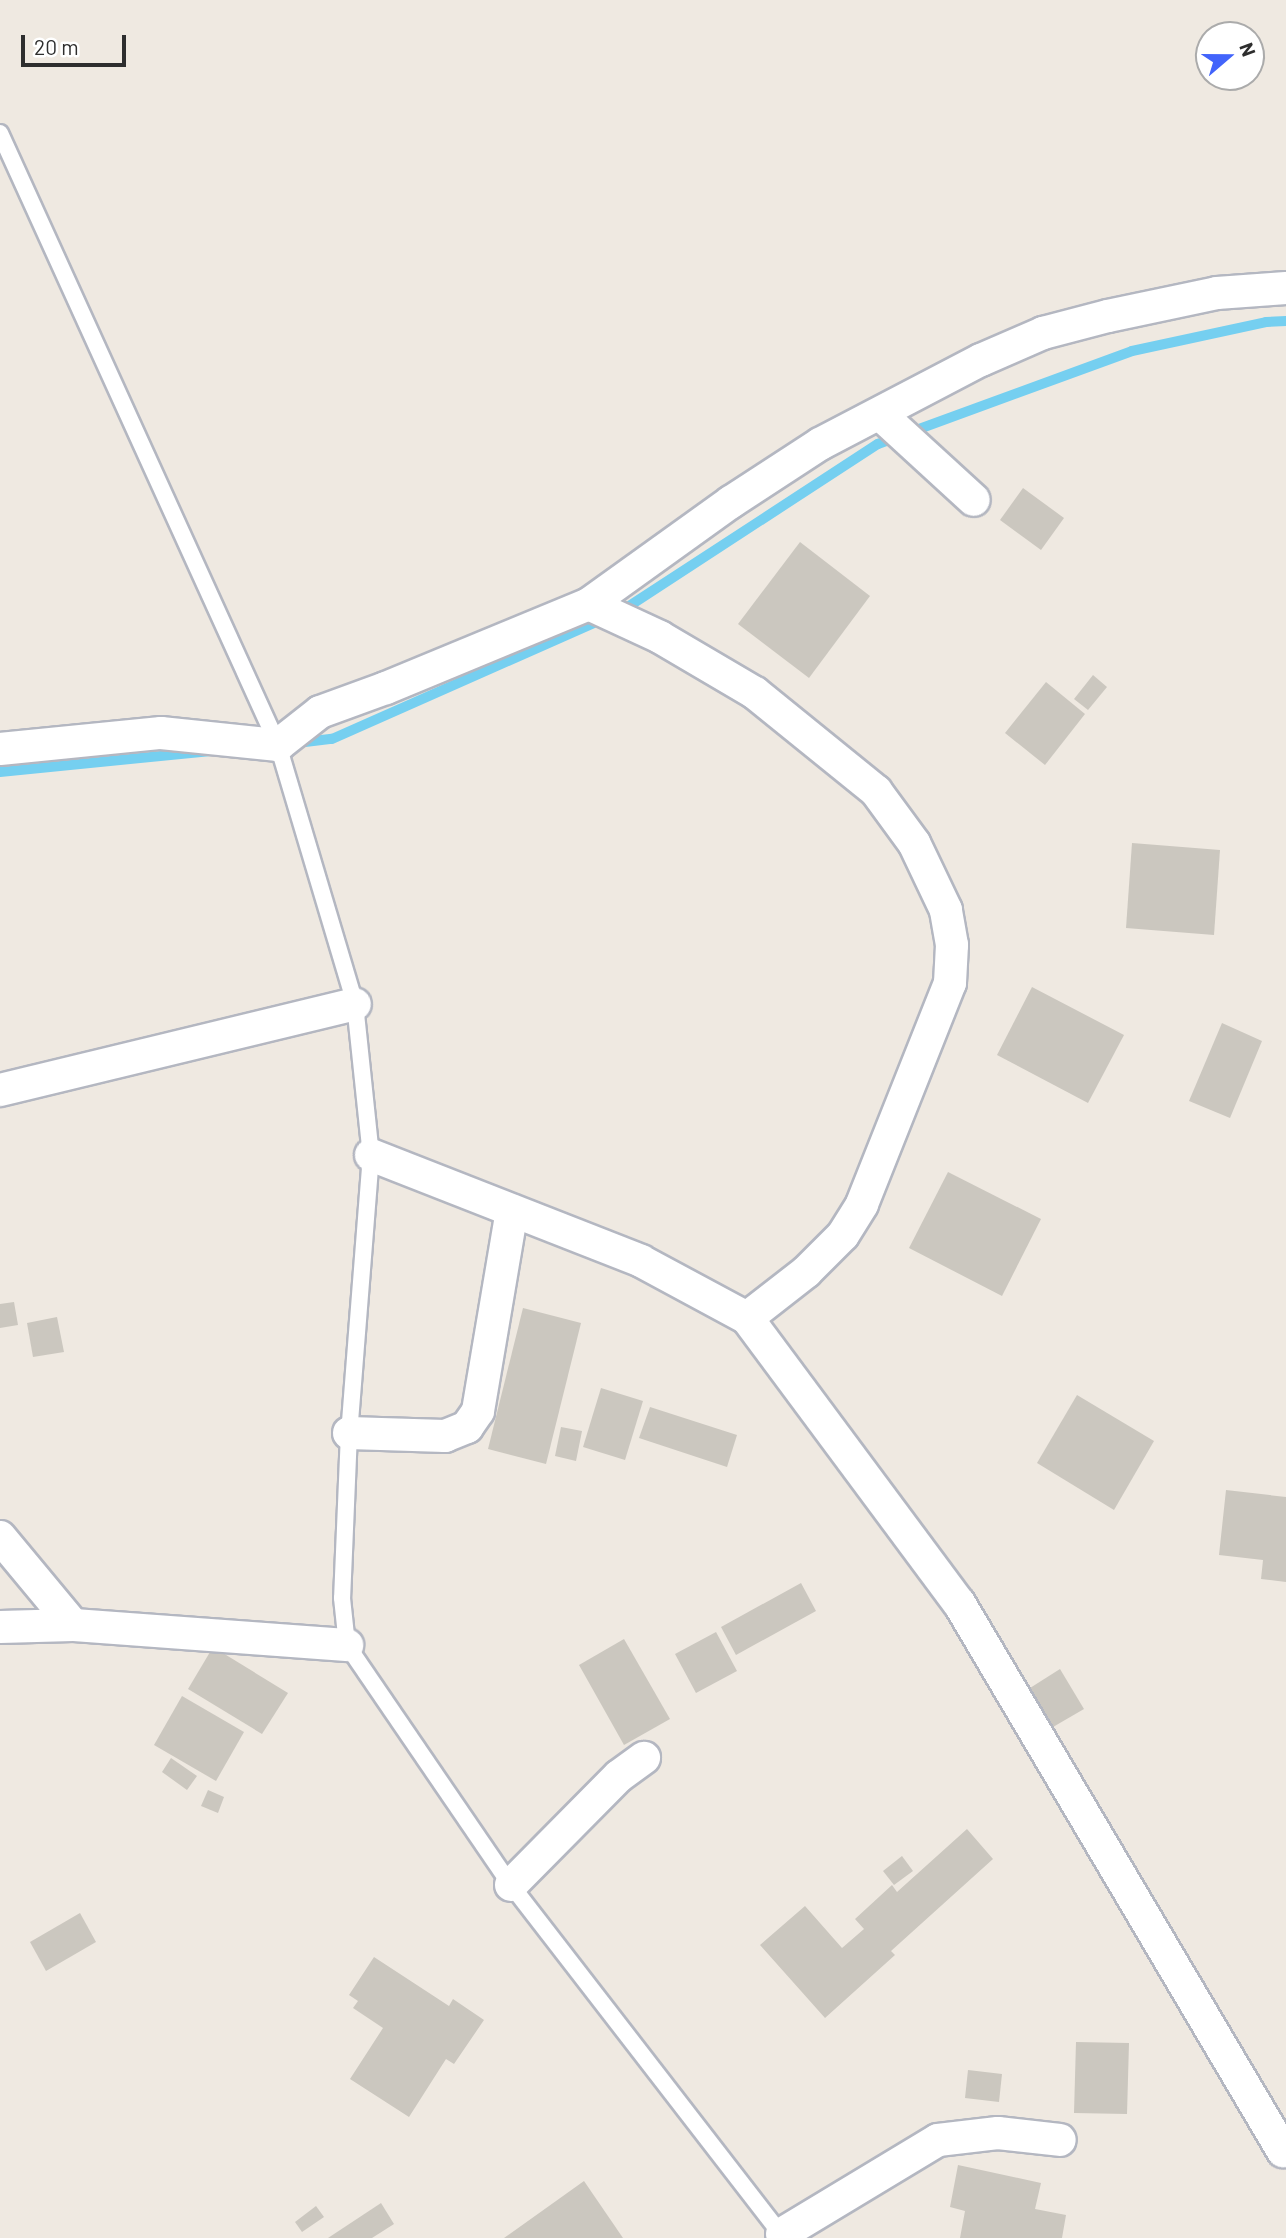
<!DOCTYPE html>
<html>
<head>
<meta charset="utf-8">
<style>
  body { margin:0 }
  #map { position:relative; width:1286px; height:2238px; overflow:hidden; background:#efe9e1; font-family:Barlow,sans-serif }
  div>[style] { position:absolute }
  .stream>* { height:10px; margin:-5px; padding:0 5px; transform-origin:5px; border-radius:5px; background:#75cff0 }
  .building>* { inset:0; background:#cbc7bf }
  .roads { filter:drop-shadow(2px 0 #b4b7c1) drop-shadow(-2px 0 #b4b7c1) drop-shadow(0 2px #b4b7c1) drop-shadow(0 -2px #b4b7c1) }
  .lane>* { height:16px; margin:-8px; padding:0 8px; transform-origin:8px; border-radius:8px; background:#fff }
  .street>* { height:32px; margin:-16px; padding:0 16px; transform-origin:16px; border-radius:16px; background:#fff }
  span { translate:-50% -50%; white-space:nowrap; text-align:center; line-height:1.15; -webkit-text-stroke:5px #fff; paint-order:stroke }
  .north { position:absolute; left:1195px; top:21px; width:70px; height:70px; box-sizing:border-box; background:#fff; border:2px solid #ababab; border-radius:50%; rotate:70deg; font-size:19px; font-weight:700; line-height:28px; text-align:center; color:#2e2e2e }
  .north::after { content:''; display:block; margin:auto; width:24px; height:32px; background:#4264fb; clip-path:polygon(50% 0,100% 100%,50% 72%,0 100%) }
  .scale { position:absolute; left:21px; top:35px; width:105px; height:32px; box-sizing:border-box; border:4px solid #2e2e2e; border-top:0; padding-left:9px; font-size:21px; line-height:24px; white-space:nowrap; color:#2e2e2e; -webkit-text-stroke:5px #fff; paint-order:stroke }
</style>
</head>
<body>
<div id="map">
  <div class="stream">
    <i style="left:620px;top:612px;width:308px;rotate:-33.1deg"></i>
    <i style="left:878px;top:444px;width:270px;rotate:-20.1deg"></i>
    <i style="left:1132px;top:351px;width:137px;rotate:-12.2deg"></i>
    <i style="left:1266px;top:322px;width:20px;rotate:-3deg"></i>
    <i style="left:297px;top:743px;width:35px;rotate:-7deg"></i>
    <i style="left:332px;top:739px;width:299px;rotate:-23.9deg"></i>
    <i style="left:0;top:772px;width:212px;rotate:-5.7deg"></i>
  </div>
  <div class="building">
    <i style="clip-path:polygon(1023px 488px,1064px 518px,1041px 550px,1000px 520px)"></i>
    <i style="clip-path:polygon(800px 542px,870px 596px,809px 678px,738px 624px)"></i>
    <i style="clip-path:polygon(1093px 675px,1107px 687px,1088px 710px,1074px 699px)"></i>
    <i style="clip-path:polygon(1046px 682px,1085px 714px,1045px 765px,1005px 733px)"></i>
    <i style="clip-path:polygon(1132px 843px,1220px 850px,1214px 935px,1126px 928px)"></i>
    <i style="clip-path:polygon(1032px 987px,1124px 1035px,1088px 1103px,997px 1055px)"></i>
    <i style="clip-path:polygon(1222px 1023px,1262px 1041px,1230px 1118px,1189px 1101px)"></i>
    <i style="clip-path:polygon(948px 1172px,1041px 1219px,1002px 1296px,909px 1248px)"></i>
    <i style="clip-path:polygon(14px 1302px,18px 1325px,0 1328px,0 1304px)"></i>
    <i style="clip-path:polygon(523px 1308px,581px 1323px,546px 1464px,488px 1449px)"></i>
    <i style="clip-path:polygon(57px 1317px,64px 1352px,33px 1357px,27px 1323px)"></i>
    <i style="clip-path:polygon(601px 1388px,643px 1401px,625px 1460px,583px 1447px)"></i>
    <i style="clip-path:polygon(1077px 1395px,1154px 1441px,1114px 1510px,1037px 1463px)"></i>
    <i style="clip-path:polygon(650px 1407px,737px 1435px,727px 1467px,639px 1438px)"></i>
    <i style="clip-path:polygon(561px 1427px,582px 1431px,576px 1461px,555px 1456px)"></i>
    <i style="clip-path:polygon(1226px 1490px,1286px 1497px,1286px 1582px,1261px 1579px,1263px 1560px,1219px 1555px)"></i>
    <i style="clip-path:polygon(801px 1583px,816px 1611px,736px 1655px,721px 1627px)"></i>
    <i style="clip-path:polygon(716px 1632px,737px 1671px,696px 1693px,675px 1654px)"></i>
    <i style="clip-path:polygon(624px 1639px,670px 1719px,624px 1745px,579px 1665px)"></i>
    <i style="clip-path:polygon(213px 1647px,288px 1693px,262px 1734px,188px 1689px)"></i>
    <i style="clip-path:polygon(1060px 1669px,1084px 1709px,1053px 1727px,1030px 1688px)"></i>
    <i style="clip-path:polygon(182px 1696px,244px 1732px,216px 1781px,154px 1745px)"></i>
    <i style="clip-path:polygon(171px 1758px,197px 1776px,187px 1790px,162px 1772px)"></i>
    <i style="clip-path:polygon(208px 1790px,224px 1797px,218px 1813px,201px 1806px)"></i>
    <i style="clip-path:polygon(967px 1829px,993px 1859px,891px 1951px,895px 1955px,825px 2018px,760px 1945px,805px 1906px,842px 1948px,864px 1929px,855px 1919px,892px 1885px,897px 1892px)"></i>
    <i style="clip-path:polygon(902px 1856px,913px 1871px,894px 1885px,883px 1871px)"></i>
    <i style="clip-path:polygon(80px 1913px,96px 1942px,46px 1971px,30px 1942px)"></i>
    <i style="clip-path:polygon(374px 1957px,449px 2006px,453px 1999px,484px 2020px,454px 2064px,446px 2059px,409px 2117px,350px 2079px,383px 2028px,353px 2008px,358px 2001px,349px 1995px)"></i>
    <i style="clip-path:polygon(1076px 2042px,1129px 2043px,1127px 2114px,1074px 2113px)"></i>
    <i style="clip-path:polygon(968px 2070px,1002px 2074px,999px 2102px,965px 2098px)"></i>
    <i style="clip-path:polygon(958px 2165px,1041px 2183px,1035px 2209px,1066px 2215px,1062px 2238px,960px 2238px,965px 2211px,950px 2207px)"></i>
    <i style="clip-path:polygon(584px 2181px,623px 2238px,504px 2238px)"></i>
    <i style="clip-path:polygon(381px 2203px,394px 2224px,372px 2238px,328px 2238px)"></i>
    <i style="clip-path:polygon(316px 2206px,324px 2217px,302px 2232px,295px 2222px)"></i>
  </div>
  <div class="roads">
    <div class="lane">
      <i style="left:0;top:133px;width:672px;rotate:65.57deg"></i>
      <i style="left:278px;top:745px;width:270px;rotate:73.4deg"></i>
      <i style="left:355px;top:1004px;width:152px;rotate:84deg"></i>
      <i style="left:371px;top:1155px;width:279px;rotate:94.5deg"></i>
      <i style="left:349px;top:1433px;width:165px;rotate:92.4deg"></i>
      <i style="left:342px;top:1598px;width:47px;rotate:83.9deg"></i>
      <i style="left:347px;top:1645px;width:291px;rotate:55.7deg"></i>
      <i style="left:511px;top:1885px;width:446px;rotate:52.3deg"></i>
    </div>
    <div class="street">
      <i style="left:880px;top:414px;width:127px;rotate:42.5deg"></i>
      <i style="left:0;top:749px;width:162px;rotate:-5.7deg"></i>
      <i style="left:161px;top:733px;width:118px;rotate:5.9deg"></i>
      <i style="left:278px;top:745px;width:53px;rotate:-38.2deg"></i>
      <i style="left:320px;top:712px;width:70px;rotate:-20deg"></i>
      <i style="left:386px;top:688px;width:220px;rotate:-22.5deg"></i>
      <i style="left:589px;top:604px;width:175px;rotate:-35.7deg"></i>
      <i style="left:731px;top:502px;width:106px;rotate:-33.1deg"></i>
      <i style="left:820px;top:444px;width:182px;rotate:-27.6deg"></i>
      <i style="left:981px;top:360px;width:68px;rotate:-23.5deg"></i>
      <i style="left:1043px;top:333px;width:67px;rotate:-14.7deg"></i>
      <i style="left:1108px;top:316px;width:111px;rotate:-11.9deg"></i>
      <i style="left:1217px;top:293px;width:69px;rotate:-4.1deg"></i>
      <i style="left:0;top:1090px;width:365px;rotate:-13.6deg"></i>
      <i style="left:371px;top:1155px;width:290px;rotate:21.4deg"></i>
      <i style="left:641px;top:1261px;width:120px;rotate:28.3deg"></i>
      <i style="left:747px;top:1318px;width:75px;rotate:-37.9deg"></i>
      <i style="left:806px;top:1272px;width:52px;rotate:-45deg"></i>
      <i style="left:843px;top:1235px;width:36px;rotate:-58deg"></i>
      <i style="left:862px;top:1204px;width:238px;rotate:-68.3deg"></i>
      <i style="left:950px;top:983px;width:38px;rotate:-87deg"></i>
      <i style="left:952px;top:945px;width:36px;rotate:-100deg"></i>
      <i style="left:946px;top:910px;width:74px;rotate:-115.5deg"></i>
      <i style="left:914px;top:843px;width:64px;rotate:-126.2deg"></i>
      <i style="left:876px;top:791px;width:156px;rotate:-141deg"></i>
      <i style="left:755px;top:693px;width:110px;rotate:-149.5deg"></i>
      <i style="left:660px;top:637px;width:78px;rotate:-155.1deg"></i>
      <i style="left:747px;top:1318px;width:355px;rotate:53.4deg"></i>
      <i style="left:959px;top:1603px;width:637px;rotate:59.41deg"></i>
      <i style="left:349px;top:1433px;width:96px;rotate:1.8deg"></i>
      <i style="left:445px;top:1436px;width:24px;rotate:-22deg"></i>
      <i style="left:467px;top:1427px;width:19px;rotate:-55deg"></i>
      <i style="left:478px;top:1411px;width:203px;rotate:-80.4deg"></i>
      <i style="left:0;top:1537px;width:114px;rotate:50.3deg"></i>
      <i style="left:0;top:1627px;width:73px;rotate:-1.6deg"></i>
      <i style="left:73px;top:1625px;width:275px;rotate:4.2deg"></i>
      <i style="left:511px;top:1885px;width:153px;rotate:-45.3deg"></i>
      <i style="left:619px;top:1776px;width:31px;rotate:-36deg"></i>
      <i style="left:782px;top:2234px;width:182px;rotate:-31.1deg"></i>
      <i style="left:938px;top:2140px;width:60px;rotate:-6.7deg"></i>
      <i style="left:998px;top:2133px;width:62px;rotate:6.4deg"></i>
    </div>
  </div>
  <div class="north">N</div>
  <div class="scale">20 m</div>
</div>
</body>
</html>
